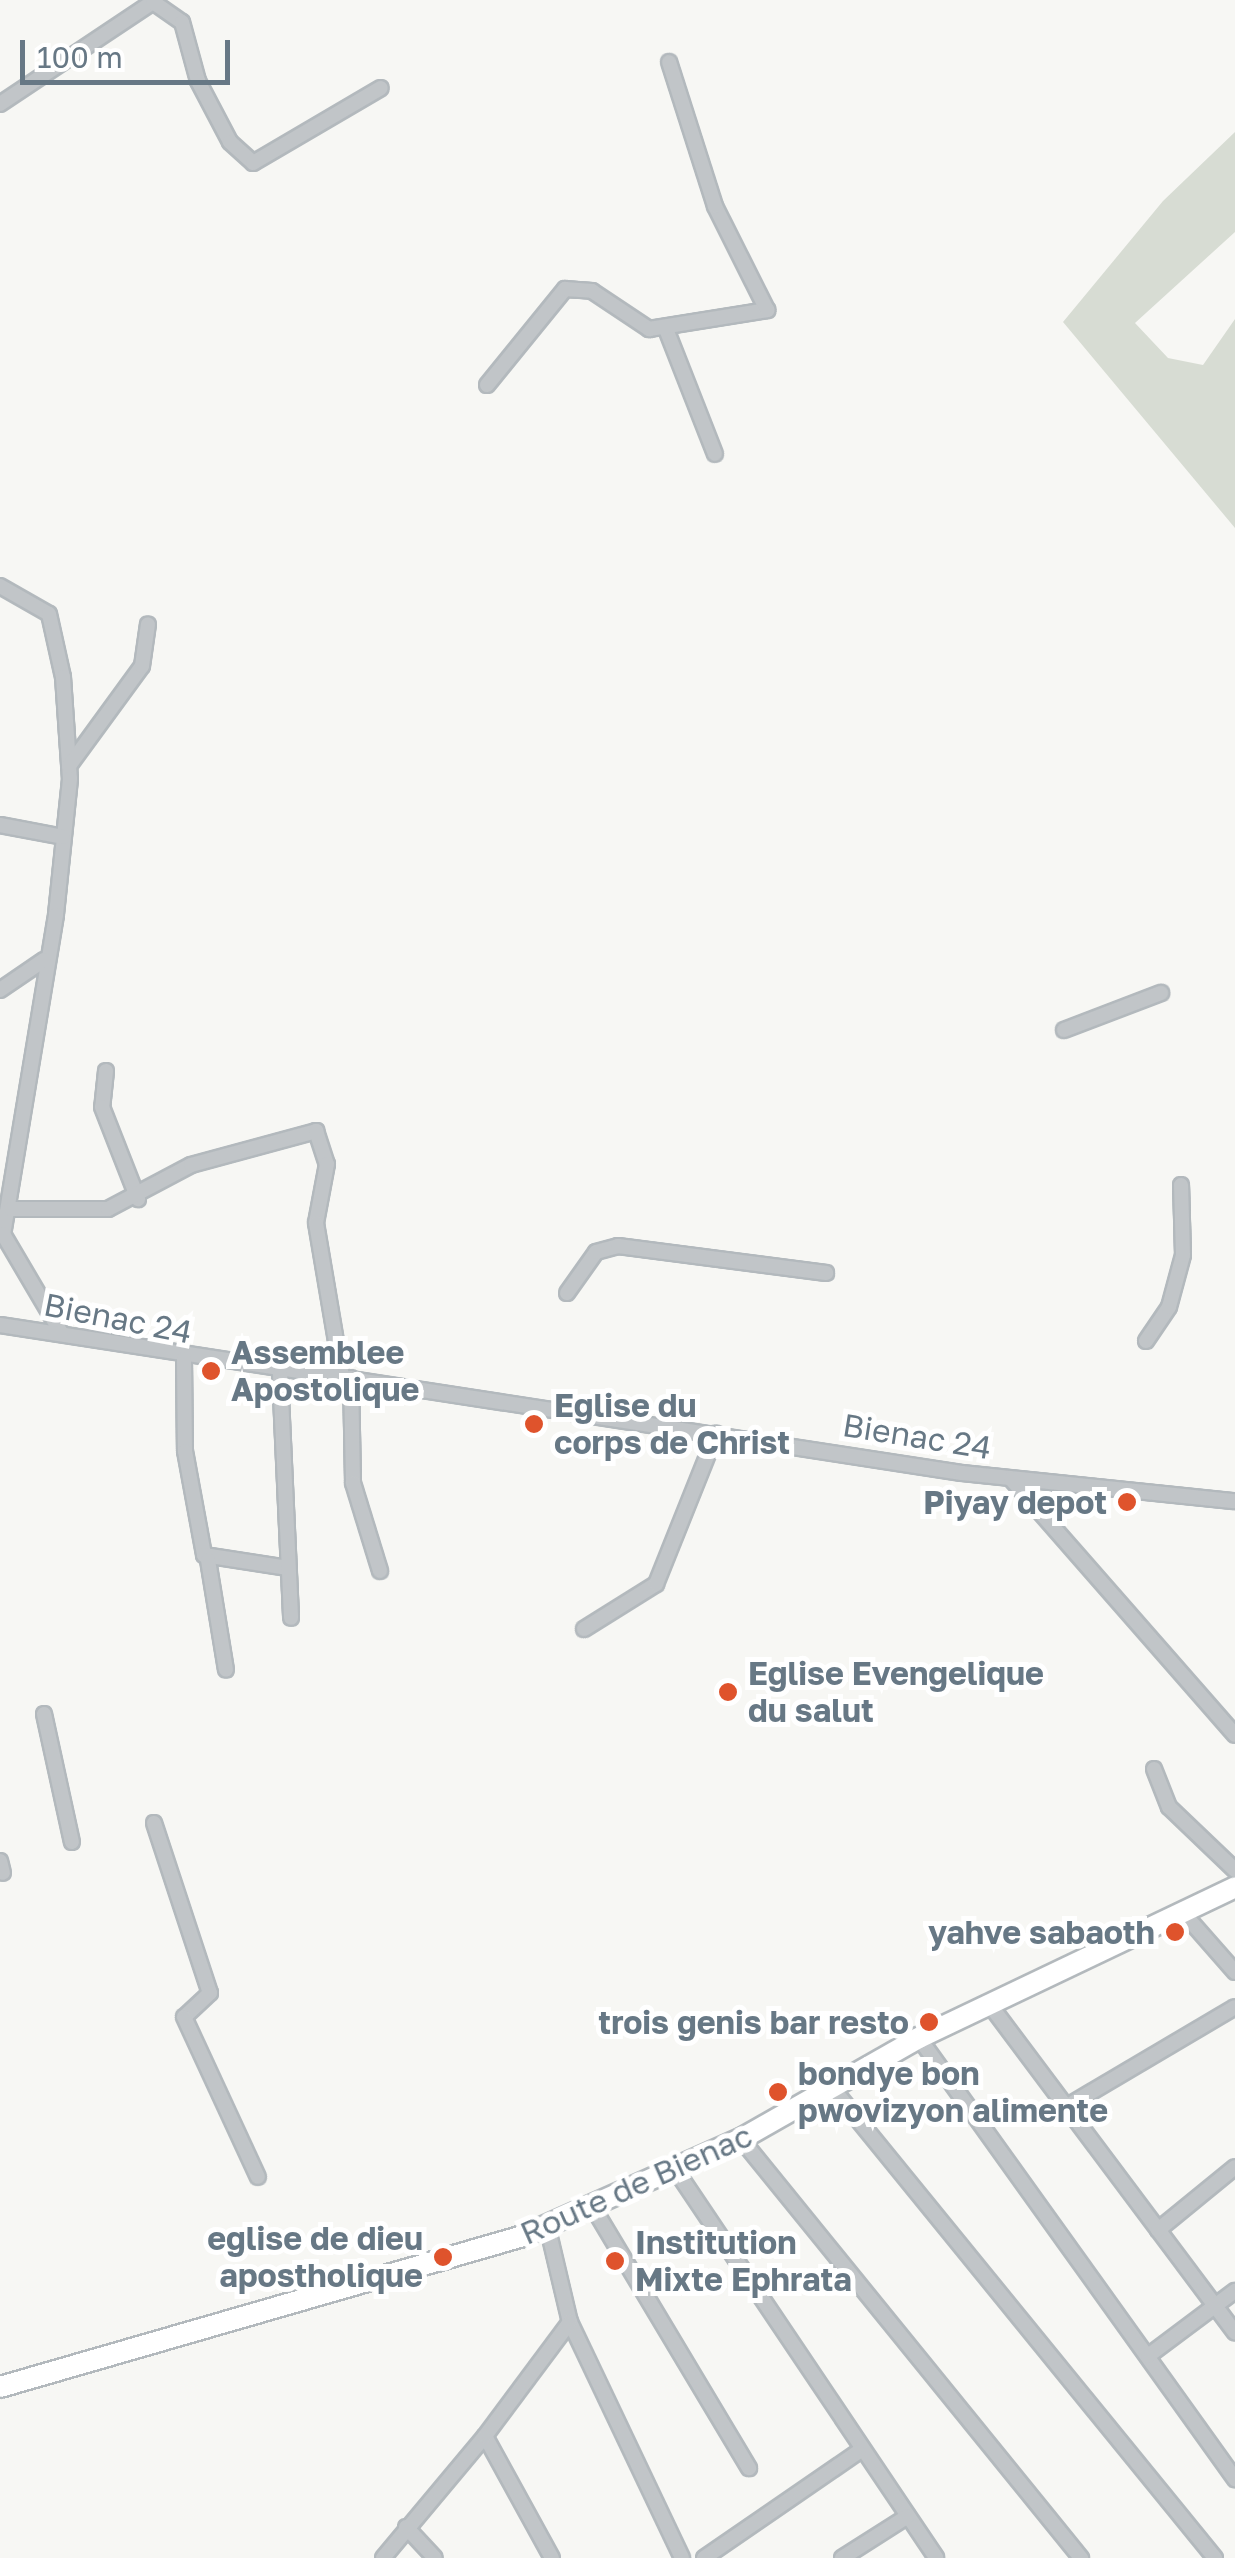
<!DOCTYPE html>
<html>
<head>
<meta charset="utf-8">
<style>
  body { margin:0 }
  #map { position:relative; width:1235px; height:2558px; overflow:hidden; background:#f7f7f4; font-family:"Golos Text",sans-serif }
  div>[style] { position:absolute }
  .green>* { inset:0; background:#d7dcd3 }
  .roads { filter:drop-shadow(2px 0 #b3b9bd) drop-shadow(-2px 0 #b3b9bd) drop-shadow(0 2px #b3b9bd) drop-shadow(0 -2px #b3b9bd) }
  .minor>* { height:14px; margin:-7px; padding:0 7px; transform-origin:7px; border-radius:7px; background:#c1c5c8 }
  .secondary>* { height:20px; margin:-10px; padding:0 10px; transform-origin:10px; border-radius:10px; background:#fff }
  .dots>* { width:28px; height:28px; translate:-50% -50%; box-sizing:border-box; border:5px solid #fff; border-radius:50% }
  span { translate:-50% -50%; white-space:nowrap; text-align:center; line-height:1.15; -webkit-text-stroke:10px #fff; paint-order:stroke }
  .street-label { font-size:32px; color:#677885 }
  .poi-label { font-size:32px; color:#677885; font-weight:700 }
  .left { translate:0 -50%; text-align:left }
  .right { translate:-100% -50%; text-align:right }
  .scale { position:absolute; left:20px; top:40px; width:210px; height:45px; box-sizing:border-box; border:5px solid #677885; border-top:0; padding-left:12px; font-size:30px; line-height:35px; white-space:nowrap; color:#677885; -webkit-text-stroke:8px #fff; paint-order:stroke }
</style>
</head>
<body>
<div id="map">
  <div class="green">
    <i style="clip-path:polygon(1235px 132px,1235px 232px,1135px 323px,1168px 358px,1203px 365px,1235px 319px,1235px 528px,1063px 322px,1163px 201px)"></i>
  </div>
  <div class="roads">
    <div class="minor">
      <i style="left:0;top:104px;width:184px;rotate:-33.7deg"></i>
      <i style="left:153px;top:2px;width:35px;rotate:35deg"></i>
      <i style="left:182px;top:22px;width:61px;rotate:74.8deg"></i>
      <i style="left:198px;top:81px;width:69px;rotate:62.3deg"></i>
      <i style="left:230px;top:142px;width:31px;rotate:42deg"></i>
      <i style="left:253px;top:163px;width:148px;rotate:-30.4deg"></i>
      <i style="left:666px;top:329px;width:134px;rotate:68.6deg"></i>
      <i style="left:487px;top:385px;width:124px;rotate:-50.9deg"></i>
      <i style="left:565px;top:289px;width:27px;rotate:4deg"></i>
      <i style="left:592px;top:291px;width:69px;rotate:33.7deg"></i>
      <i style="left:649px;top:329px;width:120px;rotate:-9.1deg"></i>
      <i style="left:767px;top:310px;width:116px;rotate:-116.6deg"></i>
      <i style="left:715px;top:206px;width:151px;rotate:-107.7deg"></i>
      <i style="left:0;top:586px;width:56px;rotate:29.7deg"></i>
      <i style="left:49px;top:614px;width:65px;rotate:77.5deg"></i>
      <i style="left:63px;top:677px;width:102px;rotate:86.1deg"></i>
      <i style="left:70px;top:779px;width:137px;rotate:95.9deg"></i>
      <i style="left:56px;top:915px;width:323px;rotate:99.4deg"></i>
      <i style="left:3px;top:1234px;width:116px;rotate:59.5deg"></i>
      <i style="left:69px;top:766px;width:124px;rotate:-53.9deg"></i>
      <i style="left:142px;top:666px;width:42px;rotate:-81.9deg"></i>
      <i style="left:0;top:825px;width:64px;rotate:10.8deg"></i>
      <i style="left:0;top:990px;width:53px;rotate:-34.3deg"></i>
      <i style="left:1064px;top:1030px;width:104px;rotate:-20.9deg"></i>
      <i style="left:106px;top:1071px;width:36px;rotate:96deg"></i>
      <i style="left:102px;top:1107px;width:99px;rotate:68.6deg"></i>
      <i style="left:11px;top:1209px;width:97px"></i>
      <i style="left:108px;top:1209px;width:94px;rotate:-27.9deg"></i>
      <i style="left:191px;top:1165px;width:130px;rotate:-15.2deg"></i>
      <i style="left:316px;top:1131px;width:35px;rotate:72deg"></i>
      <i style="left:327px;top:1164px;width:60px;rotate:100.6deg"></i>
      <i style="left:316px;top:1223px;width:156px;rotate:80.4deg"></i>
      <i style="left:567px;top:1293px;width:50px;rotate:-54.7deg"></i>
      <i style="left:596px;top:1252px;width:23px;rotate:-15deg"></i>
      <i style="left:618px;top:1246px;width:210px;rotate:7.4deg"></i>
      <i style="left:0;top:1325px;width:973px;rotate:8.75deg"></i>
      <i style="left:962px;top:1473px;width:274px;rotate:5.9deg"></i>
      <i style="left:1146px;top:1341px;width:41px;rotate:-55.9deg"></i>
      <i style="left:1169px;top:1307px;width:54px;rotate:-74.9deg"></i>
      <i style="left:1183px;top:1255px;width:70px;rotate:-91.6deg"></i>
      <i style="left:184px;top:1359px;width:92px;rotate:89.4deg"></i>
      <i style="left:185px;top:1451px;width:106px;rotate:79.6deg"></i>
      <i style="left:204px;top:1555px;width:85px;rotate:8.8deg"></i>
      <i style="left:280px;top:1374px;width:244px;rotate:87.4deg"></i>
      <i style="left:351px;top:1378px;width:105px;rotate:88.9deg"></i>
      <i style="left:353px;top:1483px;width:92px;rotate:72.9deg"></i>
      <i style="left:1011px;top:1479px;width:340px;rotate:48.8deg"></i>
      <i style="left:208px;top:1560px;width:111px;rotate:80.7deg"></i>
      <i style="left:584px;top:1629px;width:85px;rotate:-32deg"></i>
      <i style="left:656px;top:1584px;width:162px;rotate:-68.2deg"></i>
      <i style="left:44px;top:1714px;width:131px;rotate:77.7deg"></i>
      <i style="left:1154px;top:1769px;width:41px;rotate:68.5deg"></i>
      <i style="left:1169px;top:1807px;width:91px;rotate:43.7deg"></i>
      <i style="left:154px;top:1823px;width:179px;rotate:71.8deg"></i>
      <i style="left:210px;top:1993px;width:35px;rotate:137deg"></i>
      <i style="left:184px;top:2017px;width:176px;rotate:65.2deg"></i>
      <i style="left:0;top:1861px;width:12px;rotate:76deg"></i>
      <i style="left:1185px;top:1915px;width:76px;rotate:48.7deg"></i>
      <i style="left:990px;top:2005px;width:409px;rotate:53.2deg"></i>
      <i style="left:919px;top:2038px;width:543px;rotate:54.38deg"></i>
      <i style="left:833px;top:2089px;width:605px;rotate:50.84deg"></i>
      <i style="left:1066px;top:2107px;width:196px;rotate:-30.6deg"></i>
      <i style="left:741px;top:2139px;width:540px;rotate:50.94deg"></i>
      <i style="left:673px;top:2166px;width:472px;rotate:56.1deg"></i>
      <i style="left:591px;top:2204px;width:308px;rotate:59.1deg"></i>
      <i style="left:547px;top:2225px;width:100px;rotate:76.7deg"></i>
      <i style="left:570px;top:2322px;width:261px;rotate:64.6deg"></i>
      <i style="left:1158px;top:2230px;width:99px;rotate:-39.3deg"></i>
      <i style="left:1148px;top:2356px;width:109px;rotate:-36.8deg"></i>
      <i style="left:406px;top:2527px;width:42px;rotate:46.9deg"></i>
      <i style="left:383px;top:2558px;width:159px;rotate:-50.1deg"></i>
      <i style="left:552px;top:2558px;width:139px;rotate:-118.8deg"></i>
      <i style="left:485px;top:2436px;width:142px;rotate:-53.3deg"></i>
      <i style="left:704px;top:2558px;width:187px;rotate:-34.5deg"></i>
      <i style="left:842px;top:2558px;width:78px;rotate:-32.5deg"></i>
    </div>
    <div class="secondary">
      <i style="left:0;top:2387px;width:544px;rotate:-16.1deg"></i>
      <i style="left:523px;top:2236px;width:239px;rotate:-24deg"></i>
      <i style="left:741px;top:2139px;width:205px;rotate:-29.6deg"></i>
      <i style="left:919px;top:2038px;width:350px;rotate:-25.5deg"></i>
    </div>
  </div>
  <div class="dots">
    <i style="left:211px;top:1371px;background:#df532c"></i>
    <i style="left:534px;top:1424px;background:#df532c"></i>
    <i style="left:1127px;top:1502px;background:#df532c"></i>
    <i style="left:728px;top:1692px;background:#df532c"></i>
    <i style="left:1175px;top:1932px;background:#df532c"></i>
    <i style="left:929px;top:2022px;background:#df532c"></i>
    <i style="left:778px;top:2092px;background:#df532c"></i>
    <i style="left:443px;top:2257px;background:#df532c"></i>
    <i style="left:615px;top:2261px;background:#df532c"></i>
  </div>
  <div class="street-label">
    <span style="left:118px;top:1318px;rotate:11deg">Bienac 24</span>
    <span style="left:917px;top:1436px;rotate:9deg">Bienac 24</span>
    <span style="left:636px;top:2184px;rotate:-24deg">Route de Bienac</span>
  </div>
  <div class="poi-label">
    <span class="left" style="left:231px;top:1371px">Assemblee<br>Apostolique</span>
    <span class="left" style="left:554px;top:1424px">Eglise du<br>corps de Christ</span>
    <span class="right" style="left:1107px;top:1502px">Piyay depot</span>
    <span class="left" style="left:748px;top:1692px">Eglise Evengelique<br>du salut</span>
    <span class="right" style="left:1155px;top:1932px">yahve sabaoth</span>
    <span class="right" style="left:909px;top:2022px">trois genis bar resto</span>
    <span class="left" style="left:798px;top:2092px">bondye bon<br>pwovizyon alimente</span>
    <span class="right" style="left:423px;top:2257px">eglise de dieu<br>apostholique</span>
    <span class="left" style="left:635px;top:2261px">Institution<br>Mixte Ephrata</span>
  </div>
  <div class="scale">100 m</div>
</div>
</body>
</html>
